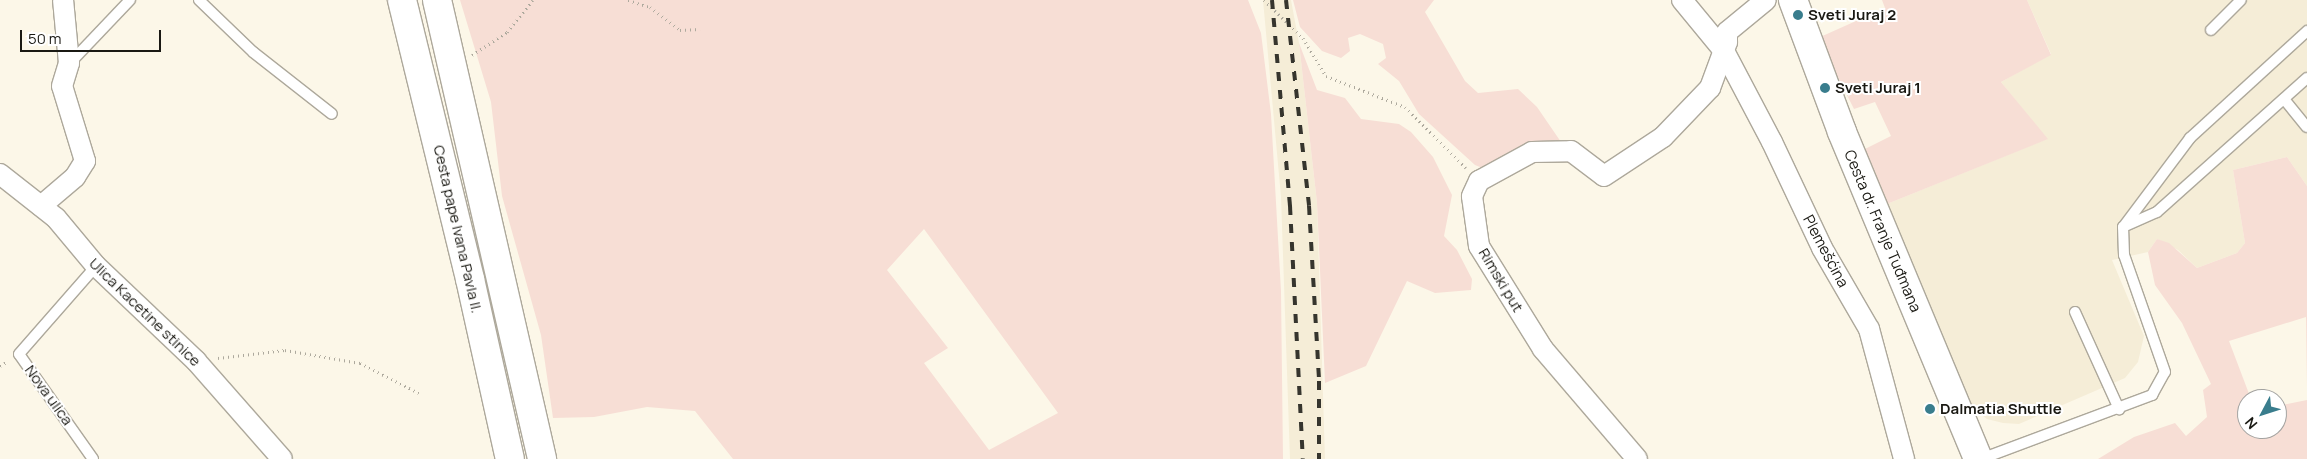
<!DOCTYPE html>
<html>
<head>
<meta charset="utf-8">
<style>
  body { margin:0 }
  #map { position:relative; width:2307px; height:459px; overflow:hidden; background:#fcf7e8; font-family:Manrope,sans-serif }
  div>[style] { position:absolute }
  .built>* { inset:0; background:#f5edd7 }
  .green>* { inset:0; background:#f7ded5 }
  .path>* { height:3px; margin-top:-1.5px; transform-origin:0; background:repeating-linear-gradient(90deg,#ada99d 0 1px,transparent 0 5px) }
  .roads { filter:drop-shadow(1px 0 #ada89b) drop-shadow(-1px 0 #ada89b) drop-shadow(0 1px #ada89b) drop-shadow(0 -1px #ada89b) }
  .service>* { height:10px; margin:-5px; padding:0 5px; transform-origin:5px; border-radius:5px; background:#fff }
  .minor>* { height:20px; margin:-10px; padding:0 10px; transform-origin:10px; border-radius:10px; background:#fff }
  .secondary>* { height:28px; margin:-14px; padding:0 14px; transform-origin:14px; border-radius:14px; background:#fff }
  .primary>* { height:28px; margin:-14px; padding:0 14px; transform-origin:14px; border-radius:14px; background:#fff }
  .rail>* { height:4px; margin-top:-2px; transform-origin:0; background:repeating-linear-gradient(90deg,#36352e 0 9px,transparent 0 18px) }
  .dots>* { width:14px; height:14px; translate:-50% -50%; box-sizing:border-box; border:2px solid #fff; border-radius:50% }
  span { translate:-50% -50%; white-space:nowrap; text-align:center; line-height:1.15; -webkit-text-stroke:4px #fff; paint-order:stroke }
  .poi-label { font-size:15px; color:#1a1913; font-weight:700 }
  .left { translate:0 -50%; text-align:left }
  .street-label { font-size:15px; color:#1a1913 }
  .north { position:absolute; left:2237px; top:389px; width:50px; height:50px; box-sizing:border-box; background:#fff; border:1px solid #a3a3a1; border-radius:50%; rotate:230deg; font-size:14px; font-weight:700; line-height:20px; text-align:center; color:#1a1913 }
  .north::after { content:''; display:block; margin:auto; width:18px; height:22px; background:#397d8d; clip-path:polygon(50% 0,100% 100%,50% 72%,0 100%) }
  .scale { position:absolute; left:20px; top:30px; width:141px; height:22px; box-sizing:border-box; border:2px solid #1a1913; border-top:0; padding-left:6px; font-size:15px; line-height:18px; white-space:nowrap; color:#1a1913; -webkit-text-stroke:4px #fff; paint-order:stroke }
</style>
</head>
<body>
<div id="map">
  <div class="built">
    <i style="clip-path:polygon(1263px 0,1291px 0,1299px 43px,1317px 203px,1325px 459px,1290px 459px,1281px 197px)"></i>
    <i style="clip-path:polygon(2027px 0,2307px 0,2307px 186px,2287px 157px,2233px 170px,2245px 243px,2237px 253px,2197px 268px,2178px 250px,2157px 239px,2148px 252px,2112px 260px,2144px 336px,2138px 362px,2125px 378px,2019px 424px,2003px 423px,1987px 419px,1970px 405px,1882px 206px,2047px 139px,2001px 82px,2051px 54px)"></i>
  </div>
  <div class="green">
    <i style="clip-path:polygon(evenodd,460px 0,1248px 0,1261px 33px,1271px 114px,1281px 291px,1283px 459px,733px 459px,695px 411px,647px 407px,594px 417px,553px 418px,541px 335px,502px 196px,491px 102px,460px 0,924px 229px,1058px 413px,989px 450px,924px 363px,948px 348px,887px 270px,924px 229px)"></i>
    <i style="clip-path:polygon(1293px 0,1434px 0,1425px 12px,1465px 81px,1478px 93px,1518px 89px,1537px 107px,1561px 142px,1522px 146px,1485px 169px,1475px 165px,1419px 114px,1399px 81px,1378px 64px,1386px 58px,1383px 44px,1360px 34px,1348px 38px,1350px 51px,1341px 58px,1322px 51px,1300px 27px)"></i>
    <i style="clip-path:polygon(1882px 0,2027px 0,2051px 55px,2001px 82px,2048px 139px,1882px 206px,1863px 150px,1891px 136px,1875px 102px,1854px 109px,1818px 38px,1885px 8px)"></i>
    <i style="clip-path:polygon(1299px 43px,1317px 90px,1345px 98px,1361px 119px,1399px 124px,1411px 132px,1433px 157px,1452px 195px,1444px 236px,1457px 250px,1472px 279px,1471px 290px,1435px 293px,1407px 281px,1366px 366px,1325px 383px,1317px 203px)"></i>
    <i style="clip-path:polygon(2287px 157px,2307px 186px,2307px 388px,2306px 317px,2229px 341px,2251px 399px,2247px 399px,2247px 429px,2277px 429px,2277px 406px,2307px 400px,2307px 459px,2098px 459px,2134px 437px,2175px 423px,2186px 436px,2207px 417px,2203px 390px,2211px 384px,2182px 323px,2155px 285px,2148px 252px,2157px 239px,2169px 243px,2197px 268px,2237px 253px,2245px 243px,2233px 170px)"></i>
  </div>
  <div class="path">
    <i style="left:628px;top:0;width:23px;rotate:18deg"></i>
    <i style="left:650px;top:7px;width:38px;rotate:37deg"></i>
    <i style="left:680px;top:30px;width:20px;rotate:-3deg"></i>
    <i style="left:1264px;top:0;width:54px;rotate:44.3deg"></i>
    <i style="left:1303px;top:38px;width:44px;rotate:58.8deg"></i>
    <i style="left:1326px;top:76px;width:85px;rotate:21.4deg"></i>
    <i style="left:1405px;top:107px;width:86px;rotate:45deg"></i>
    <i style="left:472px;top:55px;width:42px;rotate:-33.3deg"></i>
    <i style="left:507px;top:32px;width:41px;rotate:-50.9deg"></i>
    <i style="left:218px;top:358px;width:67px;rotate:-6.8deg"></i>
    <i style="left:285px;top:350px;width:76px;rotate:9.8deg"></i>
    <i style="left:360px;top:363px;width:66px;rotate:27deg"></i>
    <i style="left:0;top:366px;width:9px;rotate:-32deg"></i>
  </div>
  <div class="roads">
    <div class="service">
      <i style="left:199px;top:0;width:75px;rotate:43.9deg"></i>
      <i style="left:253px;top:52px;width:100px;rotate:38.1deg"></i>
      <i style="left:2211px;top:30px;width:42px;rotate:-45deg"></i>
      <i style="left:70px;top:63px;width:87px;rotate:-46.4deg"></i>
      <i style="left:2284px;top:99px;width:36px;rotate:51deg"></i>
      <i style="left:2124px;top:226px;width:110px;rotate:-53.1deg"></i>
      <i style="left:2190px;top:138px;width:159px;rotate:-42.4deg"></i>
      <i style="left:2075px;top:312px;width:107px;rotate:65.6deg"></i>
      <i style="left:93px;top:459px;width:128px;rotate:-125.2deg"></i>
      <i style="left:19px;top:354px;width:117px;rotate:-48.8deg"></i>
      <i style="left:1981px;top:459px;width:183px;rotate:-20.5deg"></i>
      <i style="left:2152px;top:395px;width:26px;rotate:-61deg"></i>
      <i style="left:2165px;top:372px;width:124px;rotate:-109.3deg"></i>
      <i style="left:2124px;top:255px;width:28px;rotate:-92deg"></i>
      <i style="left:2123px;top:227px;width:37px;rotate:-24deg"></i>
      <i style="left:2157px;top:212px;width:201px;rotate:-41.8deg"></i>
    </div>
    <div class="minor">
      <i style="left:1682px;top:0;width:66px;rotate:50.5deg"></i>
      <i style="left:1724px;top:51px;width:103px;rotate:62.2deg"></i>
      <i style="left:1772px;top:142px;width:117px;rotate:64.7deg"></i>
      <i style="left:1822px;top:248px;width:94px;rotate:59.9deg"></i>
      <i style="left:1869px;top:329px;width:135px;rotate:74.9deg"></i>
      <i style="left:0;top:174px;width:71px;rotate:38.2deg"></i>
      <i style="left:56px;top:218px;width:62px;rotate:50.2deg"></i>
      <i style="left:96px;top:266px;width:138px;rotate:43.5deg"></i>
      <i style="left:196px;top:361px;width:130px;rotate:48.7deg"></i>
      <i style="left:41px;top:206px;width:45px;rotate:-40.5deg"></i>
      <i style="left:75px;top:177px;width:19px;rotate:-58deg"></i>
      <i style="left:85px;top:161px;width:78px;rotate:-107deg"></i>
      <i style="left:62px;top:86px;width:24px;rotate:-73deg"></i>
      <i style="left:69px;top:63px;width:63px;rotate:-95.4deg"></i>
      <i style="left:1637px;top:459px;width:145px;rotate:-130.5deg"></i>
      <i style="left:1543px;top:349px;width:121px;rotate:-121.9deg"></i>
      <i style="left:1479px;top:246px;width:50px;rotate:-98deg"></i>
      <i style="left:1472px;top:196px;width:17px;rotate:-65deg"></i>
      <i style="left:1479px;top:181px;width:60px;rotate:-28.7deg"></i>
      <i style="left:1532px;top:152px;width:39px;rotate:-1deg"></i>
      <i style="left:1571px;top:151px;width:41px;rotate:37.1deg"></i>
      <i style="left:1604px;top:176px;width:71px;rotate:-33.5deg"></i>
      <i style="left:1663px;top:137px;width:68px;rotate:-46.2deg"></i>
      <i style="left:1710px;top:88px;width:49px;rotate:-69.7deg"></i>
      <i style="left:1727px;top:42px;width:10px;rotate:-90deg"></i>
      <i style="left:1727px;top:32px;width:50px;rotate:-39.4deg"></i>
    </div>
    <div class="secondary">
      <i style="left:1793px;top:0;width:141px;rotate:69.6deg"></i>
      <i style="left:1842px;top:132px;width:354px;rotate:67.4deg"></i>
    </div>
    <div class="primary">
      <i style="left:402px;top:0;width:287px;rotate:76.3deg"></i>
      <i style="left:470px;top:279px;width:184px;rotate:77.5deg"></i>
      <i style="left:437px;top:0;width:471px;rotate:77.1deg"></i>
    </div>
  </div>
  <div class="rail">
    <i style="left:1272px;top:0;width:207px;rotate:85deg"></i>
    <i style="left:1290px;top:206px;width:253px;rotate:87.1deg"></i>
    <i style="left:1286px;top:0;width:207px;rotate:83.6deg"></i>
    <i style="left:1309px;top:206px;width:175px;rotate:86.7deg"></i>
    <i style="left:1319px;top:381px;width:78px;rotate:90deg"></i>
  </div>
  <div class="dots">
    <i style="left:1798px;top:15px;background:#397d8d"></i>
    <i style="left:1825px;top:88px;background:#397d8d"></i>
    <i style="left:1930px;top:409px;background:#397d8d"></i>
  </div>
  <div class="poi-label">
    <span class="left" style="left:1808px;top:15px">Sveti Juraj 2</span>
    <span class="left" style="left:1835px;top:88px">Sveti Juraj 1</span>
    <span class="left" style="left:1940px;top:409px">Dalmatia Shuttle</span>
  </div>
  <div class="street-label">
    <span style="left:458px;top:229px;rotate:77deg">Cesta pape Ivana Pavla II.</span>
    <span style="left:1883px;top:231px;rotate:67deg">Cesta dr. Franje Tuđmana</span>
    <span style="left:1826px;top:251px;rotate:62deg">Plemešćina</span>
    <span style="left:1501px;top:280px;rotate:59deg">Rimski put</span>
    <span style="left:145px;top:312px;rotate:44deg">Ulica Kacetine stinice</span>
    <span style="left:49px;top:395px;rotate:54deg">Nova ulica</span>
  </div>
  <div class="north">N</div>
  <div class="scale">50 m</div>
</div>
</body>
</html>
